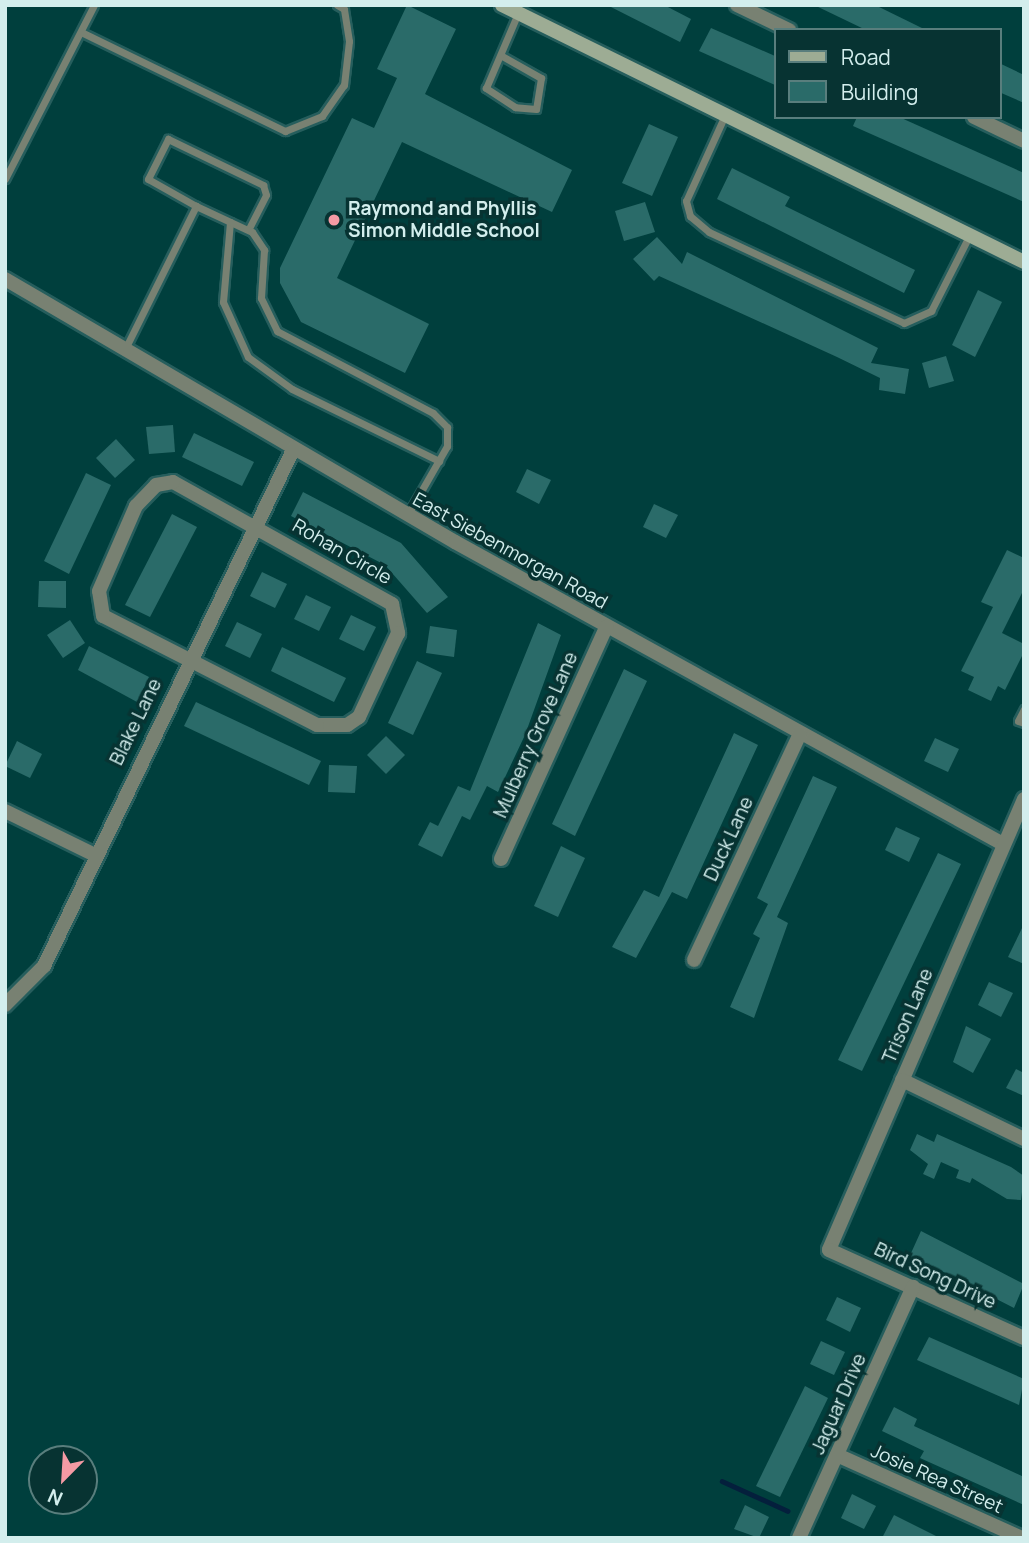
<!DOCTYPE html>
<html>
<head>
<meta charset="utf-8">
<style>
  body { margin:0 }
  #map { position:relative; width:1029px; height:1543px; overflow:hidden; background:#003f3d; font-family:Manrope,sans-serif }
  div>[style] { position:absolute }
  .stream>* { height:4.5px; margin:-2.25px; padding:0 2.25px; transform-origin:2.25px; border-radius:2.25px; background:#041f3c }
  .building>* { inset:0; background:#2a6b69 }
  .roads { filter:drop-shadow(2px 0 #265e5d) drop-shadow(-2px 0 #265e5d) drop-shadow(0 2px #265e5d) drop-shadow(0 -2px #265e5d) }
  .lane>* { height:7px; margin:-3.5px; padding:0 3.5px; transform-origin:3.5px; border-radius:3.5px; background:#788172 }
  .street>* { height:14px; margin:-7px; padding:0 7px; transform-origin:7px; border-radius:7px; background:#788172 }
  .secondary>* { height:14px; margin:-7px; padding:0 7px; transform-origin:7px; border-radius:7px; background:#9dac94 }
  .dots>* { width:19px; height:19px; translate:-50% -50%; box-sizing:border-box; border:4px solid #073332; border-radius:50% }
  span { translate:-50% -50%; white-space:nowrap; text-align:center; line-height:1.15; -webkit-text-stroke:7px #073332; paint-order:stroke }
  .poi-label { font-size:19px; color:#d3eeed; font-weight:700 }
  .left { translate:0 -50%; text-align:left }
  .street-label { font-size:19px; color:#d3eeed }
  .frame { position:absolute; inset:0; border:7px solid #d3eeed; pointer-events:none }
  .legend { position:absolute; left:774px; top:28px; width:228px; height:91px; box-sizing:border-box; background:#073332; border:2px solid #597e7d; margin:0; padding:9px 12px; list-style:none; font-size:21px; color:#d3eeed }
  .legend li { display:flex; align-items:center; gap:14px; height:35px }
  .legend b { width:35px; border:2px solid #597e7d }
  .north { position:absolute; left:28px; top:1445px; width:70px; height:70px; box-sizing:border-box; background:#073332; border:2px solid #597e7d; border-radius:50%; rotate:204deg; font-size:19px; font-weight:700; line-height:28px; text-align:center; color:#d3eeed }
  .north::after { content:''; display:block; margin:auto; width:24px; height:32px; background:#f49aa4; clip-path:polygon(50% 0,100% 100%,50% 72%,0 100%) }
</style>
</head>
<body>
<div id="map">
  <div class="stream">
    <i style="left:722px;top:1481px;width:72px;rotate:24.4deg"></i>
  </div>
  <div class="building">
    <i style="clip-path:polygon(407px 5px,456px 29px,425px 94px,572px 170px,552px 212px,402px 142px,337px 278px,429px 324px,405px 373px,301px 322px,280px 283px,280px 268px,352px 118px,374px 128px,397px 78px,377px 69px)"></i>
    <i style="clip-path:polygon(607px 5px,664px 5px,691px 19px,680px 42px)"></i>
    <i style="clip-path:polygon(814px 5px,875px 5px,926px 30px,866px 30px)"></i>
    <i style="clip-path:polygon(711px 28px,775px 56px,775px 85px,699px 51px)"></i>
    <i style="clip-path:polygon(999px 63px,1024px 75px,1024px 103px,999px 92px)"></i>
    <i style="clip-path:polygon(857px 117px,899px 117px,1024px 173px,1024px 202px,853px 126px)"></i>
    <i style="clip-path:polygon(649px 124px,678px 137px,652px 196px,622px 183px)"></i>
    <i style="clip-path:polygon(732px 168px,790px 197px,785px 206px,915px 270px,904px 293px,717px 199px)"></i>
    <i style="clip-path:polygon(645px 202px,655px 232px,624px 241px,615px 211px)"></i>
    <i style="clip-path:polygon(657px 237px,682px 264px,687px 252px,878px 348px,871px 363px,909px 369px,905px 394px,879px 390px,880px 378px,837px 357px,659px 276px,654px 281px,633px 259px)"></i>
    <i style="clip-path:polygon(978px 290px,1002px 302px,975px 357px,952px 345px)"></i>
    <i style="clip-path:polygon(946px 356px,954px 381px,929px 388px,922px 363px)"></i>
    <i style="clip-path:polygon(173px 425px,175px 452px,149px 454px,146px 427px)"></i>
    <i style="clip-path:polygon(194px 433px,254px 462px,242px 486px,182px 457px)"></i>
    <i style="clip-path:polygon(116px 439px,135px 460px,115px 478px,96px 458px)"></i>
    <i style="clip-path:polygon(527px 469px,551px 480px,539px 504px,516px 492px)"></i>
    <i style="clip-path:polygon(86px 473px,111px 485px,69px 574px,44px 561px)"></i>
    <i style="clip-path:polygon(303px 492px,401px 543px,448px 597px,427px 613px,385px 565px,291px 516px)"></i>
    <i style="clip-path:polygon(654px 504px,678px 515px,666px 538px,643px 527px)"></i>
    <i style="clip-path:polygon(172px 514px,197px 527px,150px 617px,125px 605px)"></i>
    <i style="clip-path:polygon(1007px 550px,1024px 558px,1024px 589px,1002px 633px,1024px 644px,1024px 652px,1005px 690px,998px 686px,991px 701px,968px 690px,974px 677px,961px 671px,993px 607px,981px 602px)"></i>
    <i style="clip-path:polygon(262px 572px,287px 584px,275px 608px,250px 596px)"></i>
    <i style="clip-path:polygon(39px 581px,66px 581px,66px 608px,38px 607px)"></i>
    <i style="clip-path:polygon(306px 595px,331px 607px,319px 631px,294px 619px)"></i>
    <i style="clip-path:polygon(351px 615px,376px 627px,364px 651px,339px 639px)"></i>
    <i style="clip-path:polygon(70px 620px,85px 643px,63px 658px,47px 635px)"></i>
    <i style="clip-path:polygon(237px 622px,262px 634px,250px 658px,225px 646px)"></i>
    <i style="clip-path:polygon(538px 623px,561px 635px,525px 735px,498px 792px,487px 786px,470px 820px,462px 816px,442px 857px,418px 845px,430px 822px,438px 826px,458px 786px,470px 791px)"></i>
    <i style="clip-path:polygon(430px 626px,457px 630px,454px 657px,426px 653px)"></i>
    <i style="clip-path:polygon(89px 646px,149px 677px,137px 702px,78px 670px)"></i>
    <i style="clip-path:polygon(282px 647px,346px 678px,334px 702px,271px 671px)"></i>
    <i style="clip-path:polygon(417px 661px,442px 673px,413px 735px,388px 723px)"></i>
    <i style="clip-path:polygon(624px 669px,647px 681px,575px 836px,552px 824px)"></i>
    <i style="clip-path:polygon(196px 702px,321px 761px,309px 785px,184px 726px)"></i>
    <i style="clip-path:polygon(734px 733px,758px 745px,687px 899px,672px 892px,636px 958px,612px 947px,644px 890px,659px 897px)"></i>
    <i style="clip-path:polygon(386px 736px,405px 755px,386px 774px,367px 755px)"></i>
    <i style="clip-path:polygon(935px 738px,959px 749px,948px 772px,924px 761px)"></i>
    <i style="clip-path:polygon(17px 741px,42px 754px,30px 778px,5px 766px)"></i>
    <i style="clip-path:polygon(329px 765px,357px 766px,355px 793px,328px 792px)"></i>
    <i style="clip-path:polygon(813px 776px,837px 787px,777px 917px,788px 923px,754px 1018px,730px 1007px,760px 938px,753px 934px,768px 904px,757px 898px)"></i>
    <i style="clip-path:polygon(896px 827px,920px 838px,909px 862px,885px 850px)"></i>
    <i style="clip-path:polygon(561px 846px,585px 858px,558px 917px,534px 906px)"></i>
    <i style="clip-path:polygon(938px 853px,961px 864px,862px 1071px,838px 1060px)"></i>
    <i style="clip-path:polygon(1024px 924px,1024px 964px,1008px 957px)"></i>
    <i style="clip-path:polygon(989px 982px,1013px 993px,1001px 1017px,978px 1005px)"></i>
    <i style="clip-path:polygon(966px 1026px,991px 1039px,973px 1073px,953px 1062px)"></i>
    <i style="clip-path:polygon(1016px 1069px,1024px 1073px,1024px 1096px,1006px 1088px)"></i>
    <i style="clip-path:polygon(917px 1134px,934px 1142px,937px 1134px,1011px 1167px,1024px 1176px,1021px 1200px,1007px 1199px,972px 1178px,970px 1183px,956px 1178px,959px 1170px,941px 1162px,934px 1179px,923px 1174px,928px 1164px,910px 1150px)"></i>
    <i style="clip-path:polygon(921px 1231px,1024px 1284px,1014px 1308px,926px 1263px,923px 1269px,907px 1262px)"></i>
    <i style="clip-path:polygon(837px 1297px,861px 1308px,850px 1332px,826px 1320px)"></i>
    <i style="clip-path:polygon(929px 1337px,1024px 1379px,1019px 1405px,917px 1360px)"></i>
    <i style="clip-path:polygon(821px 1341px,845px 1352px,834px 1375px,810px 1364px)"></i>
    <i style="clip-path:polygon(805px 1386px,828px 1398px,780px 1497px,756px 1486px)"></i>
    <i style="clip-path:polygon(894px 1407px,917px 1419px,914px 1426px,1024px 1477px,1024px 1505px,920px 1458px,924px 1451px,882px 1431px)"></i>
    <i style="clip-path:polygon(852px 1494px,876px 1506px,864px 1529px,841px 1518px)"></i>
    <i style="clip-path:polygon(745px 1505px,769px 1517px,759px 1538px,734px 1529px)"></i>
    <i style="clip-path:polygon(894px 1515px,940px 1538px,882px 1538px)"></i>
  </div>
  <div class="roads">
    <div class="lane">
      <i style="left:81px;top:32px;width:227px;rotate:25.9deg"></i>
      <i style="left:285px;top:131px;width:40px;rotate:-22deg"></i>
      <i style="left:322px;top:116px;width:38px;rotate:-55deg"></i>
      <i style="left:344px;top:85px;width:44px;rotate:-83.5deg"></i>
      <i style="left:349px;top:41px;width:32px;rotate:-99deg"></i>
      <i style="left:344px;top:9px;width:8px;rotate:-150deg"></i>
      <i style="left:502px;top:56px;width:45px;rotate:29.4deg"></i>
      <i style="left:541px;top:78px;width:31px;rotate:99deg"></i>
      <i style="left:536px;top:109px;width:21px;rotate:-175deg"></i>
      <i style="left:515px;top:107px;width:35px;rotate:-147deg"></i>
      <i style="left:486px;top:88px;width:82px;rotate:-66.9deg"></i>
      <i style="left:725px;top:115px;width:94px;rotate:114.4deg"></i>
      <i style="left:686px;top:201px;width:16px;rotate:75deg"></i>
      <i style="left:690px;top:216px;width:25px;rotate:40deg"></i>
      <i style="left:709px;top:232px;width:215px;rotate:25deg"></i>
      <i style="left:904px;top:323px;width:30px;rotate:-24deg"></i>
      <i style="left:931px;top:311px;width:84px;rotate:-63.1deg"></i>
      <i style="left:5px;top:179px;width:195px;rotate:-62.9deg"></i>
      <i style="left:196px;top:206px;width:55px;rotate:-150.6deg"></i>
      <i style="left:148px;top:179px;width:45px;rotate:-63.4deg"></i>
      <i style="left:168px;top:139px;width:106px;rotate:25.8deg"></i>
      <i style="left:263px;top:185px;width:10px;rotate:73deg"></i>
      <i style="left:266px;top:195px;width:39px;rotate:117deg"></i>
      <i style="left:230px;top:222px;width:80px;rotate:95deg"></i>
      <i style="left:223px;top:302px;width:60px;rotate:65.6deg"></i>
      <i style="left:248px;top:357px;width:54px;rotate:36deg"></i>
      <i style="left:292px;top:389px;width:164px;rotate:26.1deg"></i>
      <i style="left:125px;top:349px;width:160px;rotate:-63.6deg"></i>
      <i style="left:196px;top:206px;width:62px;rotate:24.9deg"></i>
      <i style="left:252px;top:232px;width:22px;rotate:56deg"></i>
      <i style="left:264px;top:250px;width:48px;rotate:93.6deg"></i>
      <i style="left:261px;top:298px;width:37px;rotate:64deg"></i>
      <i style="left:277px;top:331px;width:176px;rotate:27.7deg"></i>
      <i style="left:433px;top:413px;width:20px;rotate:45deg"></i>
      <i style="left:447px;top:427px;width:19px;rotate:90deg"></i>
      <i style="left:447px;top:446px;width:78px;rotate:119.8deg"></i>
      <i style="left:1024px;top:709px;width:13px;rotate:117deg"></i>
      <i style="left:1018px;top:721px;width:6px;rotate:18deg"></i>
    </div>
    <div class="street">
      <i style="left:737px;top:5px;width:58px;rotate:25.7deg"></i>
      <i style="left:974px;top:117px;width:55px;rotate:25.6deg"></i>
      <i style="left:5px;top:279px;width:521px;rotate:30.3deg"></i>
      <i style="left:455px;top:542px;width:626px;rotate:28.86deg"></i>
      <i style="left:173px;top:482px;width:251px;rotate:29.1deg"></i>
      <i style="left:392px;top:604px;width:30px;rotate:78deg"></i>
      <i style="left:398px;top:633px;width:93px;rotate:114.9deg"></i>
      <i style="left:359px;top:717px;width:14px;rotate:146deg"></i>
      <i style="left:347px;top:725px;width:30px;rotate:180deg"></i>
      <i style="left:317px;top:725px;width:240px;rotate:-153deg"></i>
      <i style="left:103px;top:616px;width:25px;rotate:-99deg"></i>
      <i style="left:99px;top:591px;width:93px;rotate:-66.5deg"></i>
      <i style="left:136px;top:506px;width:29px;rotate:-46deg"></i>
      <i style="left:156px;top:485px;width:17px;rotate:-10deg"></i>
      <i style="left:1024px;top:799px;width:491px;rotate:113.4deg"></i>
      <i style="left:829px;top:1250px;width:214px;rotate:24.3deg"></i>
      <i style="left:5px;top:811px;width:100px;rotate:26.1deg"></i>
      <i style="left:501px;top:859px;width:255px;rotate:-65.6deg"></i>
      <i style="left:694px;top:960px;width:250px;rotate:-64.9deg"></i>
      <i style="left:5px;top:1005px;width:55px;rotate:-45deg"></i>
      <i style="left:44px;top:966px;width:575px;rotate:-64.24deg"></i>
      <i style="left:902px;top:1080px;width:136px;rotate:25.8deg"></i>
      <i style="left:837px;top:1455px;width:203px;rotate:24.2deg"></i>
      <i style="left:799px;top:1538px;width:276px;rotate:-65.6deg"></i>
    </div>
    <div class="secondary">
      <i style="left:502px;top:5px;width:582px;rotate:26.21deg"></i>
    </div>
  </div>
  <div class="dots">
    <i style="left:334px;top:220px;background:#f49aa4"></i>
  </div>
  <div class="poi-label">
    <span class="left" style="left:348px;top:220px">Raymond and Phyllis<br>Simon Middle School</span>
  </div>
  <div class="street-label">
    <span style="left:510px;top:551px;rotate:29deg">East Siebenmorgan Road</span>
    <span style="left:342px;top:552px;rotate:30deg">Rohan Circle</span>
    <span style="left:136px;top:722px;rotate:-64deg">Blake Lane</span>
    <span style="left:536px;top:735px;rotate:-66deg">Mulberry Grove Lane</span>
    <span style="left:729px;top:839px;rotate:-65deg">Duck Lane</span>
    <span style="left:908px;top:1016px;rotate:-67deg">Trison Lane</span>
    <span style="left:935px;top:1276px;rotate:25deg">Bird Song Drive</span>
    <span style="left:839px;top:1404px;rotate:-66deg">Jaguar Drive</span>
    <span style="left:937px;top:1479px;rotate:24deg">Josie Rea Street</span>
  </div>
  <div class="frame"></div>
  <ul class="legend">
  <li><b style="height:9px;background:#9dac94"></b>Road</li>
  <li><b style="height:19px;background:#2a6b69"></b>Building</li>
  </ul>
  <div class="north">N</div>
</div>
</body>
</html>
